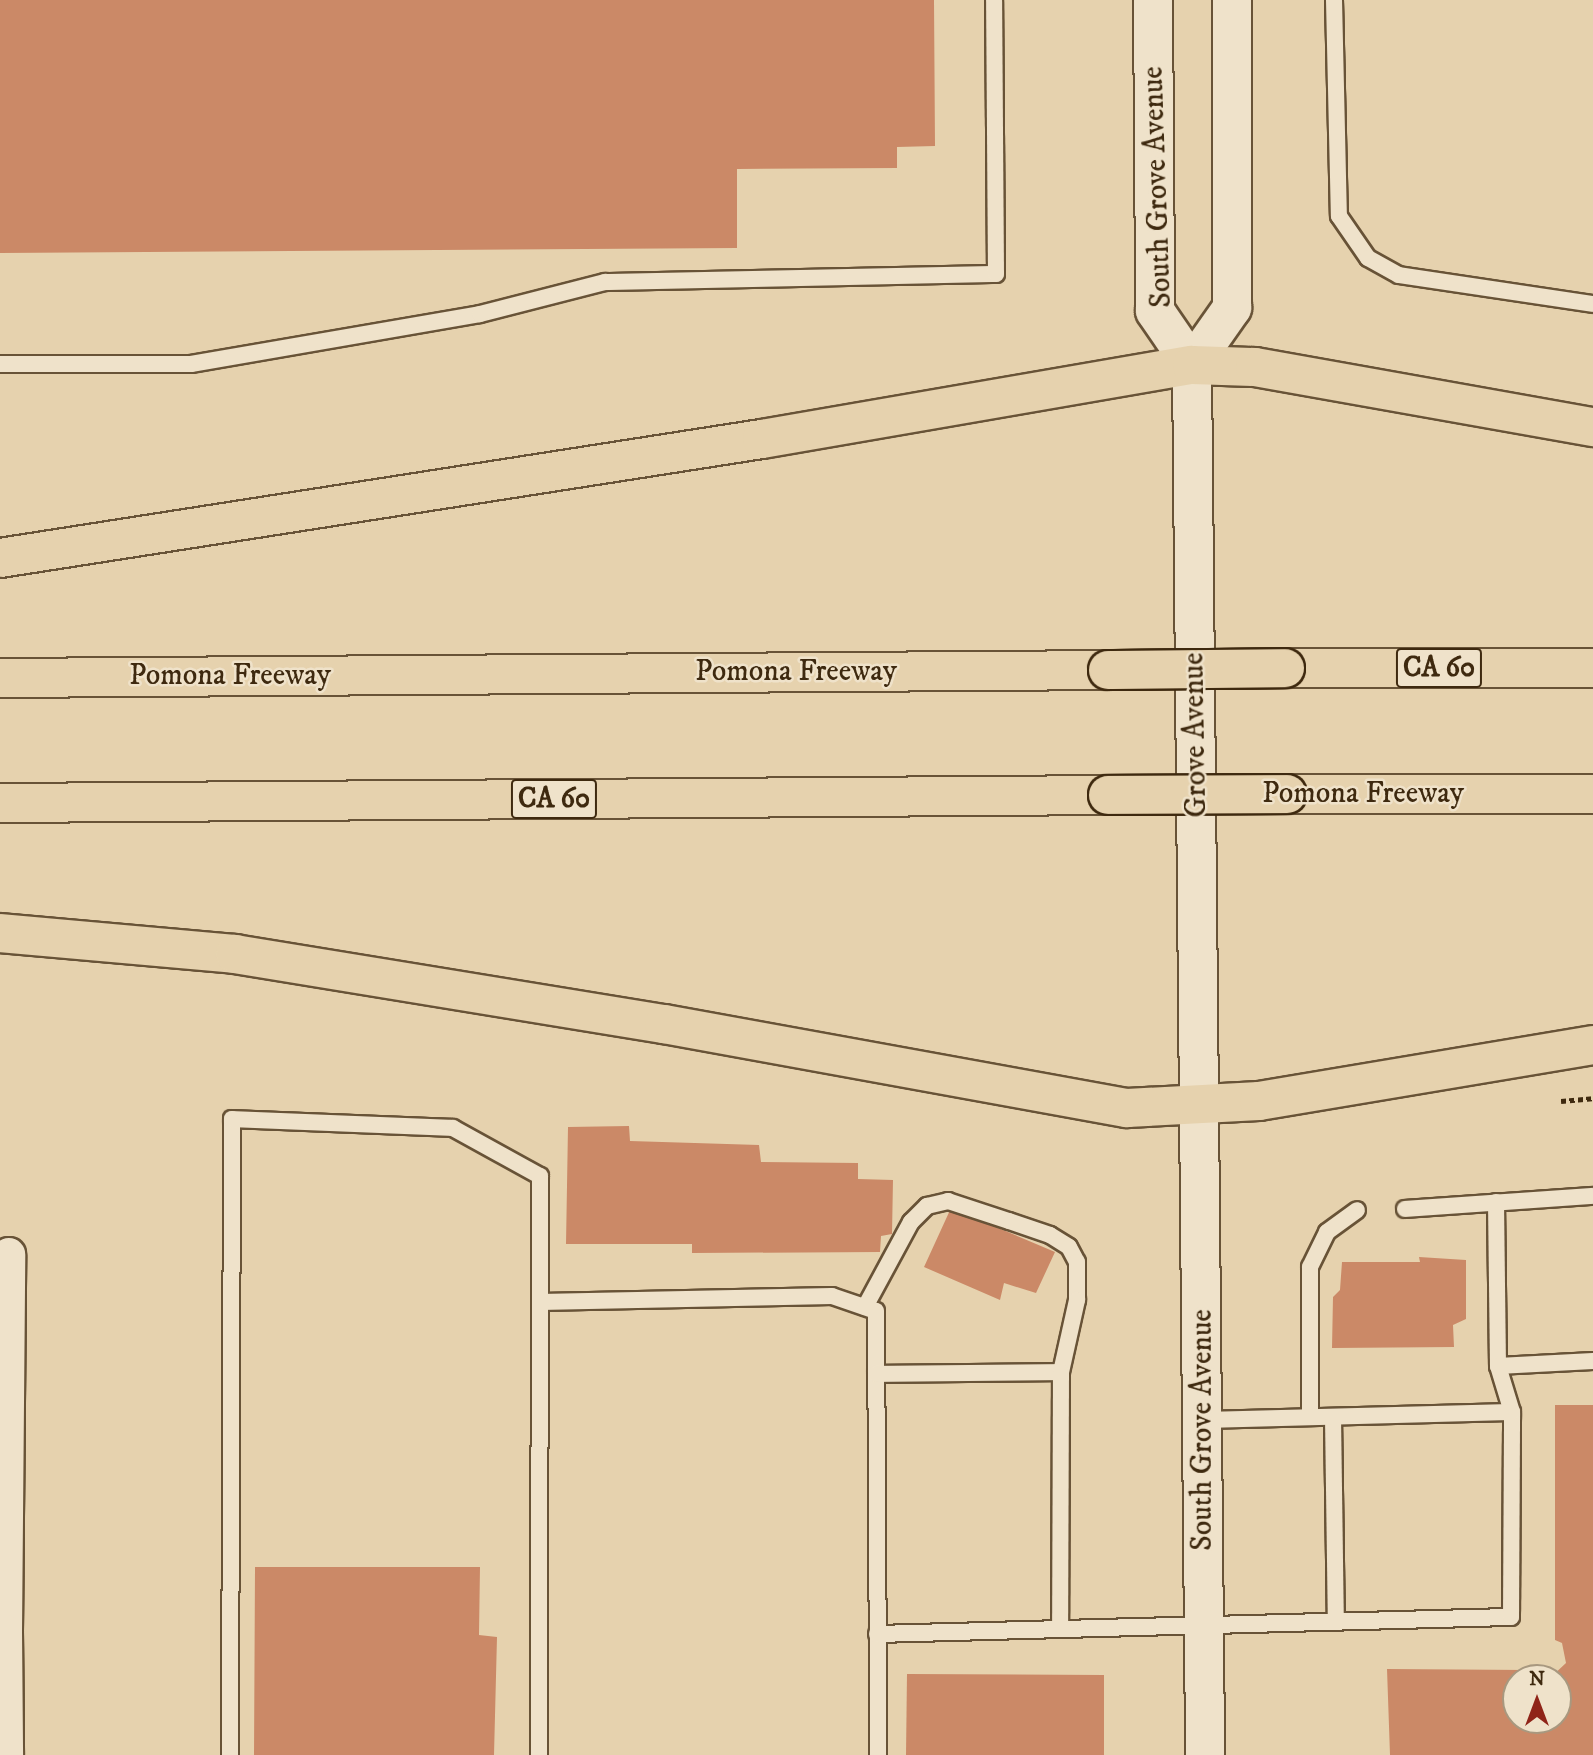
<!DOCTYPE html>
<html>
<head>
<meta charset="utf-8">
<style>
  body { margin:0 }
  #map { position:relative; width:1593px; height:1755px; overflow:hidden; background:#e6d2ae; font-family:"IM FELL DW Pica",serif }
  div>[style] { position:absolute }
  .building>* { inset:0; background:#cb8967 }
  .path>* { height:4.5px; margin-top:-2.25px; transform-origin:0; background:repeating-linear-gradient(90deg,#3e290f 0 5px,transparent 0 8.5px) }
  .roads { filter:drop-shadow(2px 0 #685337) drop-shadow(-2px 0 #685337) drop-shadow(0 2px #685337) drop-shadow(0 -2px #685337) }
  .service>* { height:16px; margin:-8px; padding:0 8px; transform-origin:8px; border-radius:8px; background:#efe2ca }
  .minor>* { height:33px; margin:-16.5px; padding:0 16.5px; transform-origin:16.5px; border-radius:16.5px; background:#efe2ca }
  .secondary>* { height:38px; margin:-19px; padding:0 19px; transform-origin:19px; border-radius:19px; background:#efe2ca }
  .motorway>* { height:38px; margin:-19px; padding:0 19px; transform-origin:19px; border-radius:19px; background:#e6d2ae }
  .bridges { filter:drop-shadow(2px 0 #3e290f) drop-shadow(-2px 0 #3e290f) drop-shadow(0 2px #3e290f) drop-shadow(0 -2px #3e290f) }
  .motorway-bridge>* { height:38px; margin:-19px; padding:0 19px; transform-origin:19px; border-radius:19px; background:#e6d2ae }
  span { translate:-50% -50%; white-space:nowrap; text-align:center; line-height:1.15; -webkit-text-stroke:5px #efe2ca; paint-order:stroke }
  .shield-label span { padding:2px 5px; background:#efe2ca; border:2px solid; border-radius:5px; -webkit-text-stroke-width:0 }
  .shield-label { font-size:28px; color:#3e290f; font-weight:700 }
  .street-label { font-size:30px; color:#3e290f }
  .north { position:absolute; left:1502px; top:1664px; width:70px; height:70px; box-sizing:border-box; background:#efe2ca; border:2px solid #a8987f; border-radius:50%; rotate:0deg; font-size:19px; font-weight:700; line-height:28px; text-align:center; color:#3e290f }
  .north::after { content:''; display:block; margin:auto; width:24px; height:32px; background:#8f2418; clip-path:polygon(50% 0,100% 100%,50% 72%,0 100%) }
</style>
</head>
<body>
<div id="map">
  <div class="building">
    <i style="clip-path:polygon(0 0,934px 0,935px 146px,897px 147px,897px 168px,737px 169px,737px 248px,0 253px)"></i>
    <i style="clip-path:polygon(629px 1126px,630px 1141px,759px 1145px,761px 1162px,858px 1163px,858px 1179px,893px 1180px,892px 1234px,881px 1236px,880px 1252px,692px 1253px,692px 1244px,566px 1244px,568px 1127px)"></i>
    <i style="clip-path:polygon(951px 1208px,1055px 1252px,1036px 1293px,1004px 1283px,1000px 1300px,924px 1267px)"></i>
    <i style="clip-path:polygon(1419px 1257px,1466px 1260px,1466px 1319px,1453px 1325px,1454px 1347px,1332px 1348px,1333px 1297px,1340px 1290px,1342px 1262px,1420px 1262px)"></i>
    <i style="clip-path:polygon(1555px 1405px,1593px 1405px,1593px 1755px,1390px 1755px,1387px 1669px,1529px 1670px,1531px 1678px,1516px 1678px,1516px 1720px,1558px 1720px,1558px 1678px,1550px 1678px,1566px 1663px,1562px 1643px,1555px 1640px)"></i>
    <i style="clip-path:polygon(255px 1567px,480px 1567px,479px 1635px,497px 1637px,494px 1755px,254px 1755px)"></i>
    <i style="clip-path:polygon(907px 1674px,1104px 1675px,1104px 1755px,906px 1755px)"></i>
  </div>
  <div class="path">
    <i style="left:1561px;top:1101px;width:32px;rotate:-5deg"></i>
  </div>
  <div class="roads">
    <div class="service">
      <i style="left:1334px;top:0;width:216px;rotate:88.7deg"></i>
      <i style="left:1339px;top:216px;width:51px;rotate:55.4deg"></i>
      <i style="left:1368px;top:258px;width:35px;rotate:29deg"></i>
      <i style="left:1399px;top:275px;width:196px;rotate:8.5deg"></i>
      <i style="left:0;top:364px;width:191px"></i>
      <i style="left:191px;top:364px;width:293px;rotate:-9.8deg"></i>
      <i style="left:480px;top:314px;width:129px;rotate:-14.4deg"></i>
      <i style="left:605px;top:282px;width:391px;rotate:-1.2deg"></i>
      <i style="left:996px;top:274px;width:274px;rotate:-90.4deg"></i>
      <i style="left:1496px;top:1202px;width:164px;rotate:89.3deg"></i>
      <i style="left:1498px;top:1366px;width:95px;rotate:-3deg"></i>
      <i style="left:1405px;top:1209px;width:188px;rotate:-4deg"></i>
      <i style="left:540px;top:1302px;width:292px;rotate:-1.2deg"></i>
      <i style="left:832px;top:1296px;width:46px;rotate:18.8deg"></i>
      <i style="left:876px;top:1311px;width:444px;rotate:89.7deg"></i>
      <i style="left:865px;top:1307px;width:97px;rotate:-61.6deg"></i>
      <i style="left:911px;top:1222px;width:23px;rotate:-45deg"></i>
      <i style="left:927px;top:1206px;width:22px;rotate:-13deg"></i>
      <i style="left:948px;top:1201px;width:64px;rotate:18.2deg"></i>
      <i style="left:1009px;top:1221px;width:43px;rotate:18.9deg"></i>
      <i style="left:1050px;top:1235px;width:22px;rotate:32deg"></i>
      <i style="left:1069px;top:1247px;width:17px;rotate:62deg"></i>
      <i style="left:1077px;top:1262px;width:38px;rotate:90deg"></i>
      <i style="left:1077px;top:1300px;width:74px;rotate:102.5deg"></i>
      <i style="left:1498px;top:1366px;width:48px;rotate:73.1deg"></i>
      <i style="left:876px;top:1374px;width:185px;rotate:-0.6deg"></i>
      <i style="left:1061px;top:1372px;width:256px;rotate:90.2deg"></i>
      <i style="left:1310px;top:1417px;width:150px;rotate:-90deg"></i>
      <i style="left:1310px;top:1267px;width:39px;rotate:-64deg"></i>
      <i style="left:1327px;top:1232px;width:37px;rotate:-36deg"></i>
      <i style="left:1333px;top:1417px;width:203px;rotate:89.2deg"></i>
      <i style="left:877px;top:1634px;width:634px;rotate:-1.54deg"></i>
      <i style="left:1511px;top:1617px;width:205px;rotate:-89.7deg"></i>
      <i style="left:1512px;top:1412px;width:309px;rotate:178.5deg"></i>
      <i style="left:230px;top:1755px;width:636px;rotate:-89.82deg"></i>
      <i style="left:232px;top:1119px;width:221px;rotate:2.3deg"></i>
      <i style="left:453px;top:1128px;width:99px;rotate:28.9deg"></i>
      <i style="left:540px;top:1176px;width:579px;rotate:90.1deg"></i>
    </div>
    <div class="minor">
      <i style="left:0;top:1631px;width:5px"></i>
      <i style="left:5px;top:1631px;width:377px;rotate:-89.5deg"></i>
      <i style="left:5px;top:1631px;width:124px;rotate:89.5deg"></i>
    </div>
    <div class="secondary">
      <i style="left:1153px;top:0;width:311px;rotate:89.6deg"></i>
      <i style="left:1155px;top:311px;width:65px;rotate:55.6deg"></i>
      <i style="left:1192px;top:365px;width:1390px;rotate:89.46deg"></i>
      <i style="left:1192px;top:365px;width:70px;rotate:-54.9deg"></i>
      <i style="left:1232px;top:308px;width:308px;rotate:-90deg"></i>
    </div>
    <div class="motorway">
      <i style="left:0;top:558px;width:771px;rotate:-8.88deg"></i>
      <i style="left:762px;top:439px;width:436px;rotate:-9.8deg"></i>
      <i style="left:1192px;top:365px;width:63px;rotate:1.8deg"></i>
      <i style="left:1255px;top:367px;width:343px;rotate:10.1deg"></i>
      <i style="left:1285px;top:668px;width:308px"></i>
      <i style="left:0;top:678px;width:1108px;rotate:-0.41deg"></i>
      <i style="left:1287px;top:794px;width:306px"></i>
      <i style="left:0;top:803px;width:1108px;rotate:-0.41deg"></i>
      <i style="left:0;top:933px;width:236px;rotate:5.1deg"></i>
      <i style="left:235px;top:954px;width:435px;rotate:9.3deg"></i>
      <i style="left:664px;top:1024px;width:471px;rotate:10.3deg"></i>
      <i style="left:1127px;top:1108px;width:132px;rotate:-3deg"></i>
      <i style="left:1259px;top:1101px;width:339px;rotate:-9.5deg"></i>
    </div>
  </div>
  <div class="bridges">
    <div class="motorway-bridge">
      <i style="left:1108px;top:670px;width:177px;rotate:-0.6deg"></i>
      <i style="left:1108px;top:795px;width:179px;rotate:-0.3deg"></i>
    </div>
  </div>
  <div class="shield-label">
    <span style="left:1439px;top:668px">CA 60</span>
    <span style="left:554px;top:799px">CA 60</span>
  </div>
  <div class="street-label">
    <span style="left:1158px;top:187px;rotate:-92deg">South Grove Avenue</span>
    <span style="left:796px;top:672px">Pomona Freeway</span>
    <span style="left:230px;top:676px">Pomona Freeway</span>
    <span style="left:1196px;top:735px;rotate:-91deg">Grove Avenue</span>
    <span style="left:1363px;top:794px">Pomona Freeway</span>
    <span style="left:1203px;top:1430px;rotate:-90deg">South Grove Avenue</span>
  </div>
  <div class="north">N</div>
</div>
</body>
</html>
